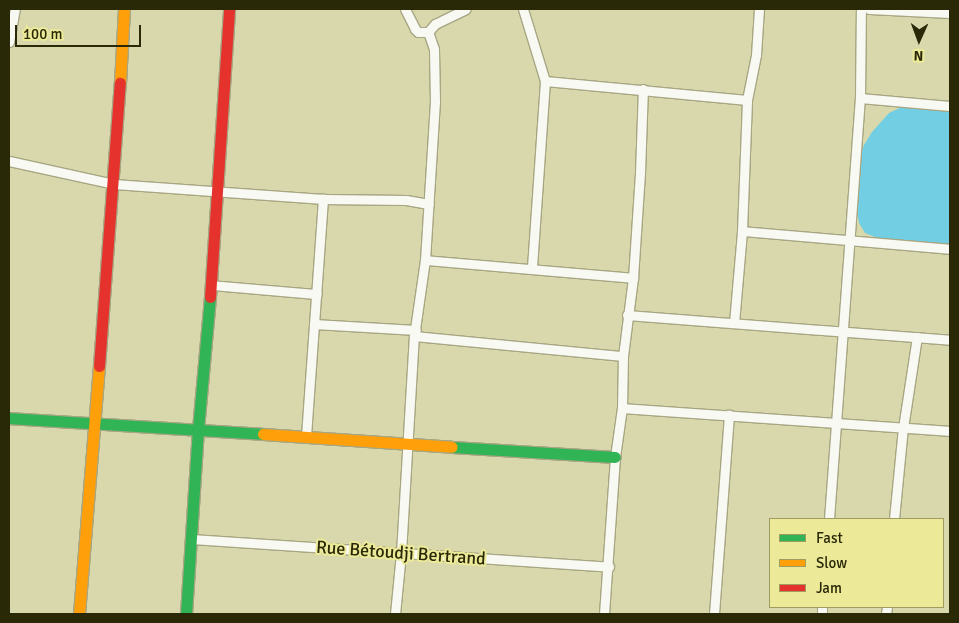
<!DOCTYPE html>
<html>
<head>
<meta charset="utf-8">
<style>
  body { margin:0 }
  #map { position:relative; width:959px; height:623px; overflow:hidden; background:#d9d8ac; font-family:Signika,sans-serif }
  div>[style] { position:absolute }
  .water>* { inset:0; background:#71cee3 }
  .roads { filter:drop-shadow(1px 0 #a7a683) drop-shadow(-1px 0 #a7a683) drop-shadow(0 1px #a7a683) drop-shadow(0 -1px #a7a683) }
  .street>* { height:9px; margin:-4.5px; padding:0 4.5px; transform-origin:4.5px; border-radius:4.5px; background:#f9f9f3 }
  .fast>* { height:11px; margin:-5.5px; padding:0 5.5px; transform-origin:5.5px; border-radius:5.5px; background:#30b455 }
  .slow>* { height:11px; margin:-5.5px; padding:0 5.5px; transform-origin:5.5px; border-radius:5.5px; background:#ff9f0a }
  .jam>* { height:11px; margin:-5.5px; padding:0 5.5px; transform-origin:5.5px; border-radius:5.5px; background:#e5322d }
  span { translate:-50% -50%; white-space:nowrap; text-align:center; line-height:1.15; -webkit-text-stroke:4px #ecea99; paint-order:stroke }
  .street-label { font-size:18px; color:#2a2907 }
  .frame { position:absolute; inset:0; border:10px solid #2a2907; pointer-events:none }
  .legend { position:absolute; left:769px; top:518px; width:175px; height:90px; box-sizing:border-box; background:#ecea99; border:1px solid #9e9d5f; margin:0; padding:6px 9px; list-style:none; font-size:15px; color:#2a2907 }
  .legend li { display:flex; align-items:center; gap:10px; height:25px }
  .legend b { width:25px; border:1px solid #9e9d5f }
  .north { position:absolute; left:894px; top:15px; width:50px; height:50px; -webkit-text-stroke:4px #ecea99; paint-order:stroke; rotate:182deg; font-size:14px; font-weight:700; line-height:20px; text-align:center; color:#2a2907 }
  .north::after { content:''; display:block; margin:auto; width:18px; height:22px; background:#2a2907; clip-path:polygon(50% 0,100% 100%,50% 72%,0 100%) }
  .scale { position:absolute; left:15px; top:25px; width:126px; height:22px; box-sizing:border-box; border:2px solid #2a2907; border-top:0; padding-left:6px; font-size:15px; line-height:18px; white-space:nowrap; color:#2a2907; -webkit-text-stroke:4px #ecea99; paint-order:stroke }
</style>
</head>
<body>
<div id="map">
  <div class="water">
    <i style="clip-path:polygon(908px 104px,950px 109px,950px 245px,897px 243px,875px 237px,865px 233px,859px 223px,856px 206px,860px 156px,864px 145px,872px 132px,889px 113px)"></i>
  </div>
  <div class="roads">
    <div class="street">
      <i style="left:405px;top:9px;width:22px;rotate:63deg"></i>
      <i style="left:415px;top:29px;width:4px;rotate:45deg"></i>
      <i style="left:418px;top:32px;width:10px"></i>
      <i style="left:523px;top:9px;width:75px;rotate:73deg"></i>
      <i style="left:545px;top:81px;width:187px;rotate:94deg"></i>
      <i style="left:869px;top:9px;width:81px;rotate:2.8deg"></i>
      <i style="left:428px;top:32px;width:11px;rotate:-49deg"></i>
      <i style="left:435px;top:24px;width:34px;rotate:-26deg"></i>
      <i style="left:9px;top:42px;width:34px;rotate:-80deg"></i>
      <i style="left:545px;top:81px;width:203px;rotate:5.4deg"></i>
      <i style="left:860px;top:98px;width:90px;rotate:5.1deg"></i>
      <i style="left:9px;top:161px;width:107px;rotate:12.4deg"></i>
      <i style="left:114px;top:184px;width:210px;rotate:4.1deg"></i>
      <i style="left:323px;top:199px;width:83px;rotate:0.7deg"></i>
      <i style="left:406px;top:200px;width:23px;rotate:10deg"></i>
      <i style="left:742px;top:231px;width:209px;rotate:4.9deg"></i>
      <i style="left:425px;top:260px;width:209px;rotate:4.9deg"></i>
      <i style="left:211px;top:285px;width:106px;rotate:4.9deg"></i>
      <i style="left:627px;top:315px;width:324px;rotate:4.4deg"></i>
      <i style="left:734px;top:323px;width:92px;rotate:-85deg"></i>
      <i style="left:742px;top:231px;width:131px;rotate:-87.8deg"></i>
      <i style="left:747px;top:100px;width:46px;rotate:-78.7deg"></i>
      <i style="left:756px;top:55px;width:46px;rotate:-86.3deg"></i>
      <i style="left:314px;top:324px;width:102px;rotate:3.4deg"></i>
      <i style="left:414px;top:336px;width:210px;rotate:5.5deg"></i>
      <i style="left:622px;top:408px;width:329px;rotate:4deg"></i>
      <i style="left:306px;top:436px;width:238px;rotate:-85.9deg"></i>
      <i style="left:829px;top:519px;width:422px;rotate:-85.8deg"></i>
      <i style="left:860px;top:98px;width:89px;rotate:-89.4deg"></i>
      <i style="left:894px;top:519px;width:91px;rotate:-84.4deg"></i>
      <i style="left:903px;top:428px;width:92px;rotate:-81.3deg"></i>
      <i style="left:192px;top:539px;width:418px;rotate:3.8deg"></i>
      <i style="left:395px;top:614px;width:61px;rotate:-84.4deg"></i>
      <i style="left:401px;top:553px;width:217px;rotate:-86.6deg"></i>
      <i style="left:414px;top:336px;width:77px;rotate:-81.8deg"></i>
      <i style="left:425px;top:260px;width:158px;rotate:-86.4deg"></i>
      <i style="left:435px;top:102px;width:53px;rotate:-91.1deg"></i>
      <i style="left:434px;top:49px;width:18px;rotate:-109deg"></i>
      <i style="left:604px;top:614px;width:157px;rotate:-86deg"></i>
      <i style="left:615px;top:457px;width:49px;rotate:-81.9deg"></i>
      <i style="left:622px;top:408px;width:52px;rotate:-88.9deg"></i>
      <i style="left:623px;top:356px;width:79px;rotate:-82.7deg"></i>
      <i style="left:633px;top:278px;width:105px;rotate:-86.2deg"></i>
      <i style="left:640px;top:173px;width:84px;rotate:-88deg"></i>
      <i style="left:714px;top:614px;width:200px;rotate:-85.7deg"></i>
      <i style="left:822px;top:614px;width:7px;rotate:-90deg"></i>
      <i style="left:886px;top:614px;width:7px;rotate:-82deg"></i>
    </div>
    <div class="fast">
      <i style="left:9px;top:418px;width:255px;rotate:3.6deg"></i>
      <i style="left:452px;top:447px;width:163px;rotate:3.5deg"></i>
      <i style="left:186px;top:614px;width:185px;rotate:-86.3deg"></i>
      <i style="left:198px;top:429px;width:133px;rotate:-84.8deg"></i>
    </div>
    <div class="slow">
      <i style="left:120px;top:83px;width:74px;rotate:-86.9deg"></i>
      <i style="left:263px;top:434px;width:189px;rotate:3.9deg"></i>
      <i style="left:79px;top:614px;width:249px;rotate:-85.4deg"></i>
    </div>
    <div class="jam">
      <i style="left:210px;top:297px;width:289px;rotate:-86.2deg"></i>
      <i style="left:99px;top:366px;width:284px;rotate:-85.8deg"></i>
    </div>
  </div>
  <div class="street-label">
    <span style="left:401px;top:553px;rotate:4deg">Rue Bétoudji Bertrand</span>
  </div>
  <div class="frame"></div>
  <ul class="legend">
  <li><b style="height:6px;background:#30b455"></b>Fast</li>
  <li><b style="height:6px;background:#ff9f0a"></b>Slow</li>
  <li><b style="height:6px;background:#e5322d"></b>Jam</li>
  </ul>
  <div class="north">N</div>
  <div class="scale">100 m</div>
</div>
</body>
</html>
